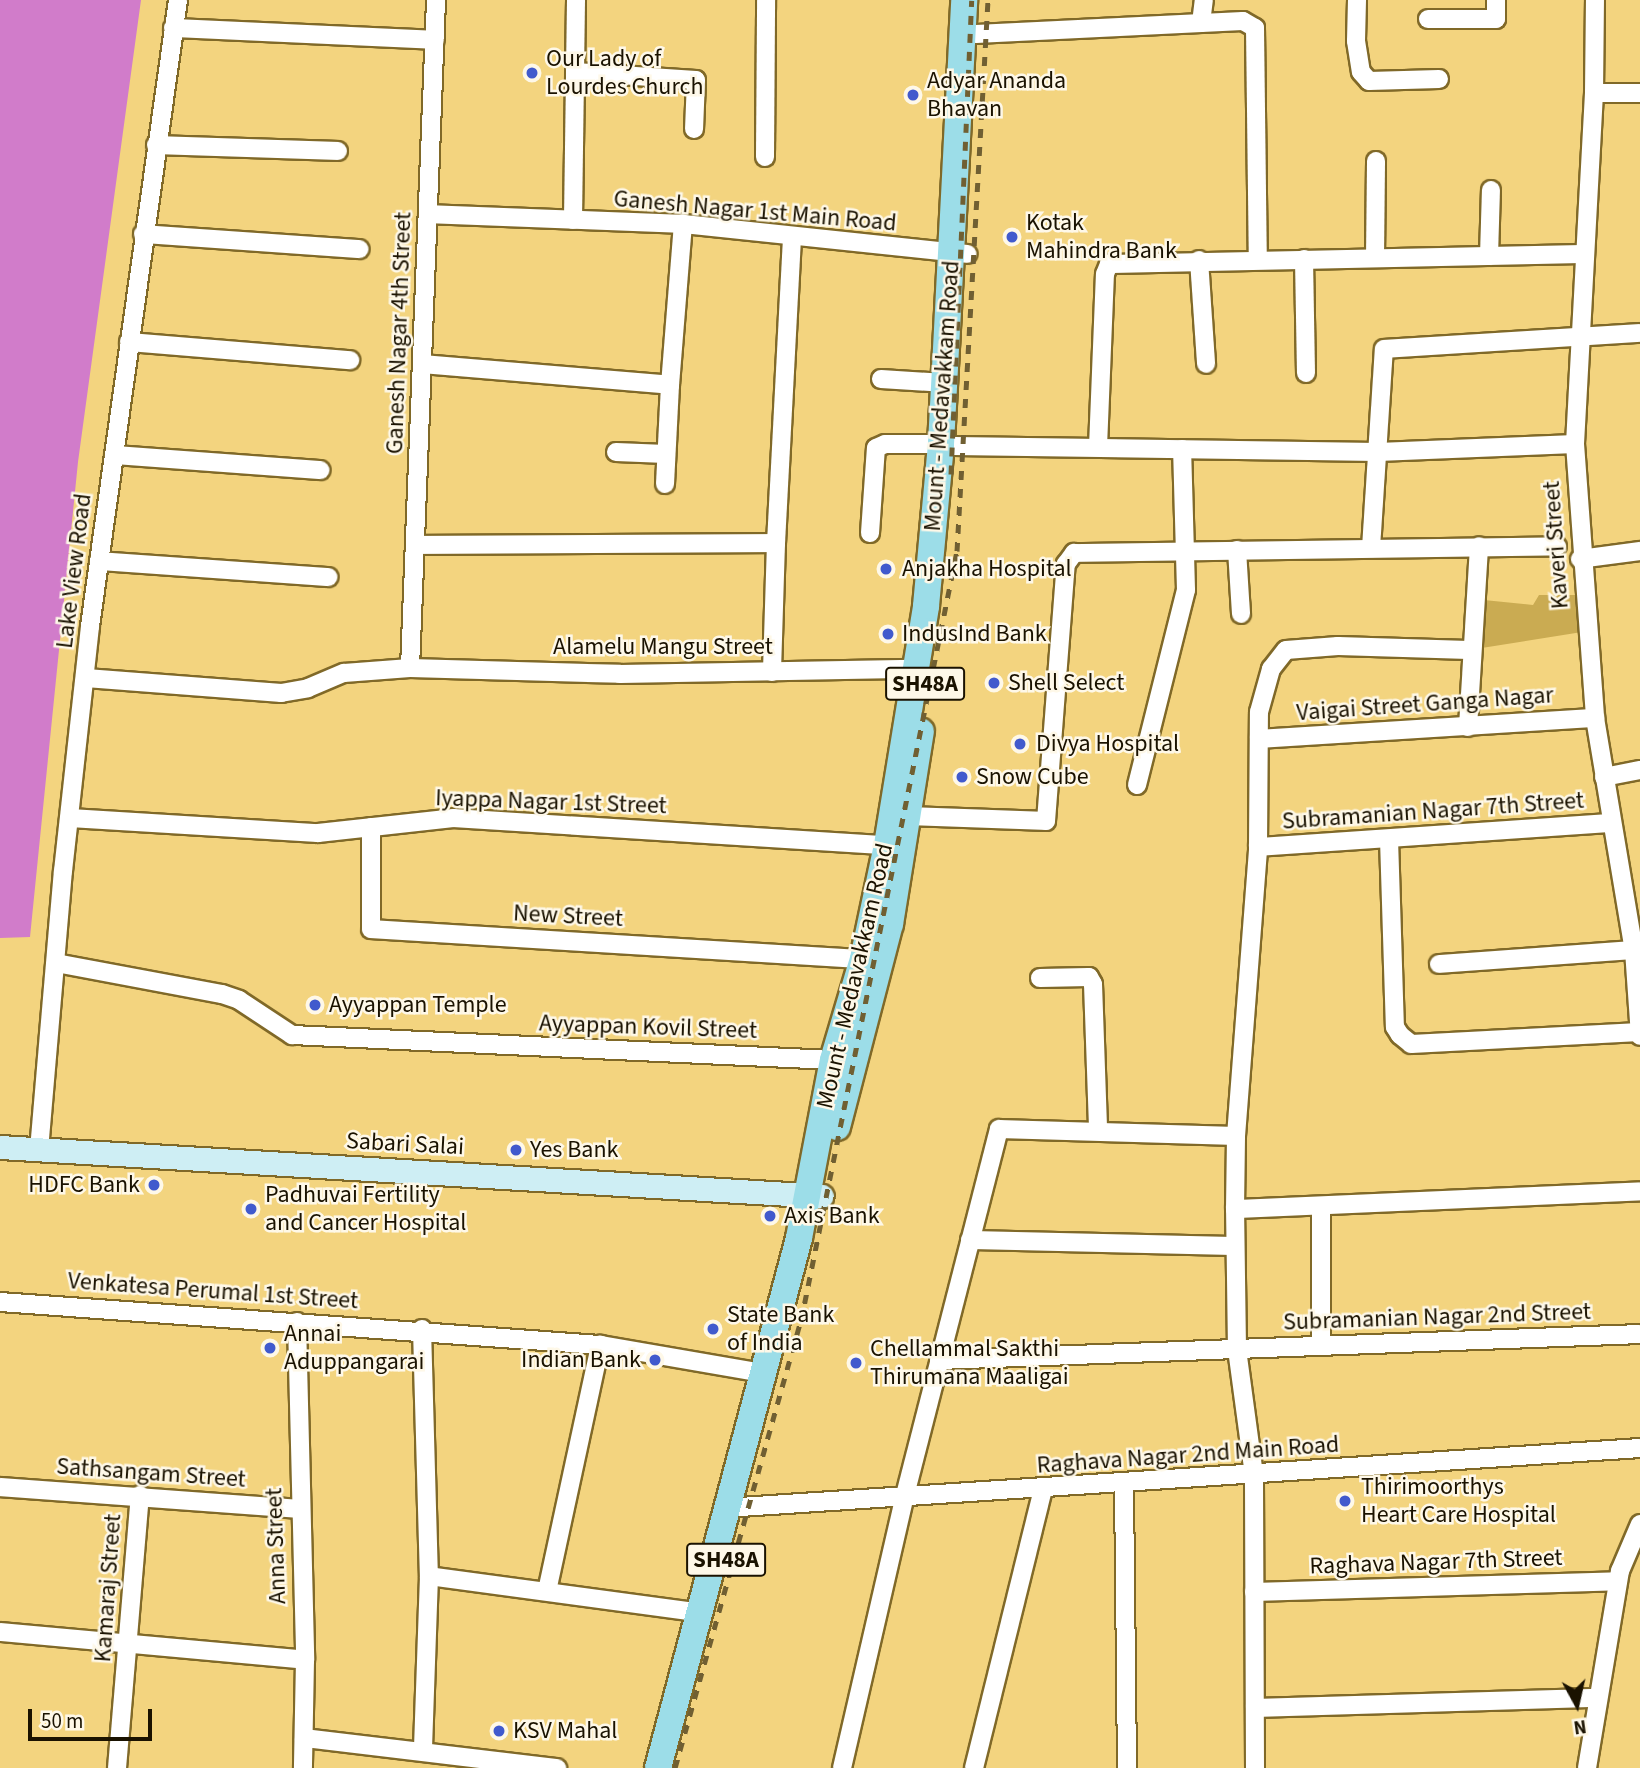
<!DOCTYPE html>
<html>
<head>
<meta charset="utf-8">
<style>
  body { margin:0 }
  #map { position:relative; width:1640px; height:1768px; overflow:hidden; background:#f3d47f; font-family:"Source Sans 3",sans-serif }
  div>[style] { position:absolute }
  .green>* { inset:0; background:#caab52 }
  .water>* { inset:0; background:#d17cca }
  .roads { filter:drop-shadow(2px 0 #806928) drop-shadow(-2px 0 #806928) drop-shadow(0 2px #806928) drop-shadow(0 -2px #806928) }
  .minor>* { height:18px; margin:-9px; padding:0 9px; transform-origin:9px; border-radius:9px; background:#fff }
  .secondary>* { height:23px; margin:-11.5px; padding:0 11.5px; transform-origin:11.5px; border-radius:11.5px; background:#ceeef4 }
  .primary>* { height:26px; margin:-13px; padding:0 13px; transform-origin:13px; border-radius:13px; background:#9cdde8 }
  .rail>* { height:5px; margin-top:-2.5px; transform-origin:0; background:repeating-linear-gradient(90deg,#705f32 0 9px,transparent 0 18px) }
  .dots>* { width:19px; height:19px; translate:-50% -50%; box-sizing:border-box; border:4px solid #fef8e8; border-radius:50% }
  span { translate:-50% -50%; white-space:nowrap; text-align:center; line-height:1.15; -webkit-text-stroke:5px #fef8e8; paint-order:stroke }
  .shield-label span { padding:2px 5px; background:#fef8e8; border:2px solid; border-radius:5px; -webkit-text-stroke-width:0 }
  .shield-label { font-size:23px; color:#1a1200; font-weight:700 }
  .poi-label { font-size:24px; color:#1a1200 }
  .left { translate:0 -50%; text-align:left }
  .right { translate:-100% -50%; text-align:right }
  .street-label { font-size:24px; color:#1a1200 }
  .north { position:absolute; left:1542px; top:1670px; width:70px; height:70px; -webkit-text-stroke:5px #fef8e8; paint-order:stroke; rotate:172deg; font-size:19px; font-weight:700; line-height:28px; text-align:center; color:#1a1200 }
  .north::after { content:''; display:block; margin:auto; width:24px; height:32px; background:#1a1200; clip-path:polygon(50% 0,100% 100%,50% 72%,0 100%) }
  .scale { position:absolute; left:28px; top:1709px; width:124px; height:32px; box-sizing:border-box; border:4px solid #1a1200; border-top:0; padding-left:9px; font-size:21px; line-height:24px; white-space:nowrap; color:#1a1200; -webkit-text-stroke:5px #fef8e8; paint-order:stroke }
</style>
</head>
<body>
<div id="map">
  <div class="green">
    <i style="clip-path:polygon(1539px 595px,1578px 595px,1582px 632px,1469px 650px,1474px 599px,1533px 605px)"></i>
  </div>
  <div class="water">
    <i style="clip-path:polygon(0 0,141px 0,78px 462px,30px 937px,0 938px)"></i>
  </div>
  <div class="roads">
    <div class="minor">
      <i style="left:1357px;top:0;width:41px;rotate:91.4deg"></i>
      <i style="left:1356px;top:41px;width:31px;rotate:81deg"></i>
      <i style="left:1361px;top:72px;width:12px;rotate:48deg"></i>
      <i style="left:1369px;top:81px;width:70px;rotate:-1.6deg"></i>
      <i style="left:1428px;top:19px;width:68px"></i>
      <i style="left:1496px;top:19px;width:19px;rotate:-90deg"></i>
      <i style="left:1201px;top:23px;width:23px;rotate:-83deg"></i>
      <i style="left:173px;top:28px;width:262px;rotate:2.6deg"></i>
      <i style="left:976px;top:34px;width:267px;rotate:-2.8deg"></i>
      <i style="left:1243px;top:21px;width:14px;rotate:30deg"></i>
      <i style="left:1255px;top:28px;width:231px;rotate:89.3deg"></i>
      <i style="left:575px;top:72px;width:72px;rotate:-89.2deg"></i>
      <i style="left:1594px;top:93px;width:93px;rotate:-89.4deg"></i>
      <i style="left:1640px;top:93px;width:46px;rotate:180deg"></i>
      <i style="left:1594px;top:93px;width:352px;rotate:93.1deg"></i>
      <i style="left:1575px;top:444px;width:275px;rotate:85.8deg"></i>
      <i style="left:1595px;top:718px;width:235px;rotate:80.5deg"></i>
      <i style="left:1634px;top:950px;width:86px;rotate:86deg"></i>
      <i style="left:156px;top:145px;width:182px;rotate:1.9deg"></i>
      <i style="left:765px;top:157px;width:157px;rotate:-89.6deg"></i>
      <i style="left:428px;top:214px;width:255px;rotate:2.2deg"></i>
      <i style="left:683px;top:224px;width:286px;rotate:6deg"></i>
      <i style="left:573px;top:220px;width:148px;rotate:-89.2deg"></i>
      <i style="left:575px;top:72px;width:121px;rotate:3.8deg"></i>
      <i style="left:696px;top:80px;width:49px;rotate:92.3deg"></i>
      <i style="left:143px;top:234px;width:217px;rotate:4deg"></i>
      <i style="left:1489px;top:256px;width:66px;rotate:-88.3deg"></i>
      <i style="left:1375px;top:258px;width:97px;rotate:-89.4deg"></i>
      <i style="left:1304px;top:259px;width:114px;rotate:89deg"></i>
      <i style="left:1199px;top:260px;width:104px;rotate:86.1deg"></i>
      <i style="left:129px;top:342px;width:222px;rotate:4.7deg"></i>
      <i style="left:422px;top:364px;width:249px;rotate:4.8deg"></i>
      <i style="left:670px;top:385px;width:162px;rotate:-85.4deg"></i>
      <i style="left:881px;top:379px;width:64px;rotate:3.6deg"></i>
      <i style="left:954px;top:446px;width:424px;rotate:0.8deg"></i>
      <i style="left:1378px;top:452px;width:197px;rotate:-2.3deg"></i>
      <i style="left:1098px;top:447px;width:173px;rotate:-87.7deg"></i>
      <i style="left:1105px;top:274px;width:11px;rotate:-68deg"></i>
      <i style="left:1109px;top:264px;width:476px;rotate:-1.2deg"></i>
      <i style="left:616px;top:452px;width:50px;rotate:2.3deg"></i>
      <i style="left:114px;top:455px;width:207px;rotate:4.2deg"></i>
      <i style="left:665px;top:484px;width:99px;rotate:-87.1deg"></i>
      <i style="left:870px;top:533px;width:85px;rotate:-86deg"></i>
      <i style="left:876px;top:448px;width:10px;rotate:-24deg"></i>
      <i style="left:885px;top:444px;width:56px"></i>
      <i style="left:776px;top:543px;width:304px;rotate:-87deg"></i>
      <i style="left:415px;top:545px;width:361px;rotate:-0.3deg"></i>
      <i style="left:776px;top:543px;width:129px;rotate:91.8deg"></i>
      <i style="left:1371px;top:548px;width:199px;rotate:-86.3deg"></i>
      <i style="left:1384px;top:349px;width:256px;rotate:-3.6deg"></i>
      <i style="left:1237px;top:550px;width:64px;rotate:86.4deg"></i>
      <i style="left:1580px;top:559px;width:61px;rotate:-7.6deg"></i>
      <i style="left:99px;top:561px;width:230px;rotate:4deg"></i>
      <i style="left:410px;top:668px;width:669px;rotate:-87.77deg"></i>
      <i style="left:86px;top:678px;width:196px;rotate:4.4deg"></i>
      <i style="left:281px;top:693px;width:27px;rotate:-10deg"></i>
      <i style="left:308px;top:688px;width:39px;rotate:-23deg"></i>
      <i style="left:344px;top:673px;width:66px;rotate:-4.3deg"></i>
      <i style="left:410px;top:668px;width:210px;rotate:1.6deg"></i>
      <i style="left:620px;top:674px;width:295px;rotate:-1deg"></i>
      <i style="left:1468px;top:727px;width:181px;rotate:-86.5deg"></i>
      <i style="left:1259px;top:739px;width:337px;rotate:-3.6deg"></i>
      <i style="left:1604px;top:777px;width:37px;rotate:-11deg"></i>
      <i style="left:1137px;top:785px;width:201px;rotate:-75.9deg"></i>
      <i style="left:1186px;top:590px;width:141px;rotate:-91.6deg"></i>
      <i style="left:910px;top:816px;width:136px;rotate:2.1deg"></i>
      <i style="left:1046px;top:821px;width:258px;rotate:-85.6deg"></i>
      <i style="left:1066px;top:564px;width:14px;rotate:-54deg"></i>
      <i style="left:1074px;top:553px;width:483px;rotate:-0.8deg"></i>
      <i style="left:70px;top:818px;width:248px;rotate:3.5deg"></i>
      <i style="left:318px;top:833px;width:136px;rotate:-6.3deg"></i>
      <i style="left:453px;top:818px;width:445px;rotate:3.6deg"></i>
      <i style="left:371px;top:827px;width:102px;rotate:90deg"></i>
      <i style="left:371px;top:929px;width:493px;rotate:3.5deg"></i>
      <i style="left:1389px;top:839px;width:188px;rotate:88.2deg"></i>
      <i style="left:1395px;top:1027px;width:9px;rotate:58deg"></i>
      <i style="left:1400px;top:1035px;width:14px;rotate:39deg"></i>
      <i style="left:1411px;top:1044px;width:229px;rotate:-3deg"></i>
      <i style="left:1258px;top:847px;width:354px;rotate:-3.9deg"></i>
      <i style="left:56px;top:963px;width:169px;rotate:10.6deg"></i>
      <i style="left:222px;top:994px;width:18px;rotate:19deg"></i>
      <i style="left:239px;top:1000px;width:64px;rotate:33.4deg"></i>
      <i style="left:292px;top:1035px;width:542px;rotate:2.65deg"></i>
      <i style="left:1439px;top:964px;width:196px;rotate:-4.1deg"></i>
      <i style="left:1040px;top:978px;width:49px;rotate:-1.2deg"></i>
      <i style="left:1089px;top:977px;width:8px;rotate:60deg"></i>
      <i style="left:1093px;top:984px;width:146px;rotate:88deg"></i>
      <i style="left:39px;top:1150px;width:280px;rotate:-85.1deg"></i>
      <i style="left:63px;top:871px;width:246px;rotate:-83.7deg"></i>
      <i style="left:90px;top:626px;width:632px;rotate:-82deg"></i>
      <i style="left:1235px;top:1209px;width:405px;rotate:-2.5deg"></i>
      <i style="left:970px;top:1240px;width:265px;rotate:1.3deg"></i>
      <i style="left:0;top:1302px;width:602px;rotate:4.1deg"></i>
      <i style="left:600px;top:1345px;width:164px;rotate:9.8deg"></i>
      <i style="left:297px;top:1322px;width:338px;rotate:88.6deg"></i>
      <i style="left:305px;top:1660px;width:108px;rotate:91.1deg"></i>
      <i style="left:422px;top:1329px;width:247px;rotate:88.4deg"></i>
      <i style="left:429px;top:1576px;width:175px;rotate:92deg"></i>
      <i style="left:1321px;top:1346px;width:140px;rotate:-90deg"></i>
      <i style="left:939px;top:1360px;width:701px;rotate:-2.12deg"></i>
      <i style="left:1124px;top:1484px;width:284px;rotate:89.4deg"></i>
      <i style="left:0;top:1487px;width:299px;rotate:4.2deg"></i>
      <i style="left:725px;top:1508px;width:917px;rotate:-3.75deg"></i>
      <i style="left:429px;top:1576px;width:270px;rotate:7.7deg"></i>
      <i style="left:547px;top:1591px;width:252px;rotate:-77.8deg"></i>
      <i style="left:1254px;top:1592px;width:364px;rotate:-1.7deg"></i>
      <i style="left:0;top:1632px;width:306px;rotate:5.2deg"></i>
      <i style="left:1255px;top:1708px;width:343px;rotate:-1.7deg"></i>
      <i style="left:304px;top:1738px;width:255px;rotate:6.8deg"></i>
      <i style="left:117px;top:1768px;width:274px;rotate:-85.2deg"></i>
      <i style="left:842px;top:1768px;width:276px;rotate:-77deg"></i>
      <i style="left:904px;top:1499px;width:382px;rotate:-75.6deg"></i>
      <i style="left:999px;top:1129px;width:237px;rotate:1.7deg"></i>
      <i style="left:974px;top:1768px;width:287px;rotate:-76.1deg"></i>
      <i style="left:1255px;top:1768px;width:293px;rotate:-90.2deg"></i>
      <i style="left:1254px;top:1475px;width:127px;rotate:-97.7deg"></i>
      <i style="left:1237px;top:1349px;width:140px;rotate:-90.8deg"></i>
      <i style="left:1235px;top:1209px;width:73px;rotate:-89.2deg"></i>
      <i style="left:1236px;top:1136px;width:290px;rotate:-85.6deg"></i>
      <i style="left:1258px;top:847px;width:135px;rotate:-89.6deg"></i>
      <i style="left:1259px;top:712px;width:45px;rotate:-74.4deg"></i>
      <i style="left:1271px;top:669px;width:24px;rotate:-52deg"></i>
      <i style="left:1286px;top:650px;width:52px;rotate:-4.4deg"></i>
      <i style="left:1338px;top:646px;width:131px;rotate:1.7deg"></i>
      <i style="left:1587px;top:1768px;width:200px;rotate:-80.5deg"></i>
      <i style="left:1620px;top:1571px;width:51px;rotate:-66.9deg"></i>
    </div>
    <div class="secondary">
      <i style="left:0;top:1147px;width:823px;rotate:3.41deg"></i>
    </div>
    <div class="primary">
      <i style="left:837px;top:1127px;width:210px;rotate:-75.4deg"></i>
      <i style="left:890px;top:924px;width:195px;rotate:-80.9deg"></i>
      <i style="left:658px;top:1768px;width:548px;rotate:-75.1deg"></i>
      <i style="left:799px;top:1238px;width:181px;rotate:-79.2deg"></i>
      <i style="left:833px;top:1060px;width:105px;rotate:-73.5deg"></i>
      <i style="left:863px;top:959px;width:116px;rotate:-78.1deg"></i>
      <i style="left:887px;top:845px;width:242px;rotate:-80.7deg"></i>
      <i style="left:926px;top:606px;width:163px;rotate:-84.7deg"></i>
      <i style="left:941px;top:444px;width:445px;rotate:-87deg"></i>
    </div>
  </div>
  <div class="rail">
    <i style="left:951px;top:474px;width:474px;rotate:-87.5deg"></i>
    <i style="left:675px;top:1768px;width:464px;rotate:-74.3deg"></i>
    <i style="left:801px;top:1321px;width:786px;rotate:-78.55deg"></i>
    <i style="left:957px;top:551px;width:552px;rotate:-86.78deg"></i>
  </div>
  <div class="dots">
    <i style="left:532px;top:73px;background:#415acd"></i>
    <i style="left:913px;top:95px;background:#415acd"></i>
    <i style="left:1012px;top:237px;background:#415acd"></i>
    <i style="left:886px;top:569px;background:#415acd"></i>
    <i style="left:888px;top:634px;background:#415acd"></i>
    <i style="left:994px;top:683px;background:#415acd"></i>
    <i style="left:1020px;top:744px;background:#415acd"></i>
    <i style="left:962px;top:777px;background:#415acd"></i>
    <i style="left:315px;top:1005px;background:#415acd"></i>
    <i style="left:516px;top:1150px;background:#415acd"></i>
    <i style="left:154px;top:1185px;background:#415acd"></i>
    <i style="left:251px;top:1209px;background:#415acd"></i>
    <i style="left:770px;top:1216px;background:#415acd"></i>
    <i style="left:713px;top:1329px;background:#415acd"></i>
    <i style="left:270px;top:1348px;background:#415acd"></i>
    <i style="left:655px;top:1360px;background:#415acd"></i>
    <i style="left:856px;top:1363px;background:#415acd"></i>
    <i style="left:1345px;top:1501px;background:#415acd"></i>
    <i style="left:499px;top:1731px;background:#415acd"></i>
  </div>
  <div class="shield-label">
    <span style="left:925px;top:684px">SH48A</span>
    <span style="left:726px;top:1560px">SH48A</span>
  </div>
  <div class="poi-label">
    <span class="left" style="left:546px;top:73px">Our Lady of<br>Lourdes Church</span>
    <span class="left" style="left:927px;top:95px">Adyar Ananda<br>Bhavan</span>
    <span class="left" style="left:1026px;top:237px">Kotak<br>Mahindra Bank</span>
    <span class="left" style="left:902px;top:569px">Anjakha Hospital</span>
    <span class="left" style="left:902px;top:634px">IndusInd Bank</span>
    <span class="left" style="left:1008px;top:683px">Shell Select</span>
    <span class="left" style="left:1036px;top:744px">Divya Hospital</span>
    <span class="left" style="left:976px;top:777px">Snow Cube</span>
    <span class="left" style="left:329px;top:1005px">Ayyappan Temple</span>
    <span class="left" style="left:530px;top:1150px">Yes Bank</span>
    <span class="right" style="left:140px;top:1185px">HDFC Bank</span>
    <span class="left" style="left:265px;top:1209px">Padhuvai Fertility<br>and Cancer Hospital</span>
    <span class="left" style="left:784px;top:1216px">Axis Bank</span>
    <span class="left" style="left:727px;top:1329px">State Bank<br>of India</span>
    <span class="left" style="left:284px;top:1348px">Annai<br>Aduppangarai</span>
    <span class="left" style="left:870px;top:1363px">Chellammal Sakthi<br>Thirumana Maaligai</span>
    <span class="right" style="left:641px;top:1360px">Indian Bank</span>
    <span class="left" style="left:1361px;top:1501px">Thirimoorthys<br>Heart Care Hospital</span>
    <span class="left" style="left:513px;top:1731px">KSV Mahal</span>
  </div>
  <div class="street-label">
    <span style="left:755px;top:211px;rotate:5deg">Ganesh Nagar 1st Main Road</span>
    <span style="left:399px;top:333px;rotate:-88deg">Ganesh Nagar 4th Street</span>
    <span style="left:942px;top:396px;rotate:-86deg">Mount - Medavakkam Road</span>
    <span style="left:1556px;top:545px;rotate:-94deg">Kaveri Street</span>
    <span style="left:74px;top:571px;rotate:-83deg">Lake View Road</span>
    <span style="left:663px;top:647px">Alamelu Mangu Street</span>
    <span style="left:1425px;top:704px;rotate:-4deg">Vaigai Street Ganga Nagar</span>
    <span style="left:551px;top:802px;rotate:2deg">Iyappa Nagar 1st Street</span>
    <span style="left:1433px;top:811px;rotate:-4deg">Subramanian Nagar 7th Street</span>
    <span style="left:568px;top:916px;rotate:3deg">New Street</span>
    <span style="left:855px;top:976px;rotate:-77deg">Mount - Medavakkam Road</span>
    <span style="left:648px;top:1027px;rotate:2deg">Ayyappan Kovil Street</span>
    <span style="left:405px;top:1144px;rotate:3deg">Sabari Salai</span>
    <span style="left:213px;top:1291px;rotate:4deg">Venkatesa Perumal 1st Street</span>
    <span style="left:1437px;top:1317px;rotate:-2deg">Subramanian Nagar 2nd Street</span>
    <span style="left:1188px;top:1455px;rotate:-4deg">Raghava Nagar 2nd Main Road</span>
    <span style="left:151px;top:1473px;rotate:4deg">Sathsangam Street</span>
    <span style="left:276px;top:1546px;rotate:-92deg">Anna Street</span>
    <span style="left:1436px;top:1562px;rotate:-2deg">Raghava Nagar 7th Street</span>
    <span style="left:108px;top:1588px;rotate:-86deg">Kamaraj Street</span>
  </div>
  <div class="north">N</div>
  <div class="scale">50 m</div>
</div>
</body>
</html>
